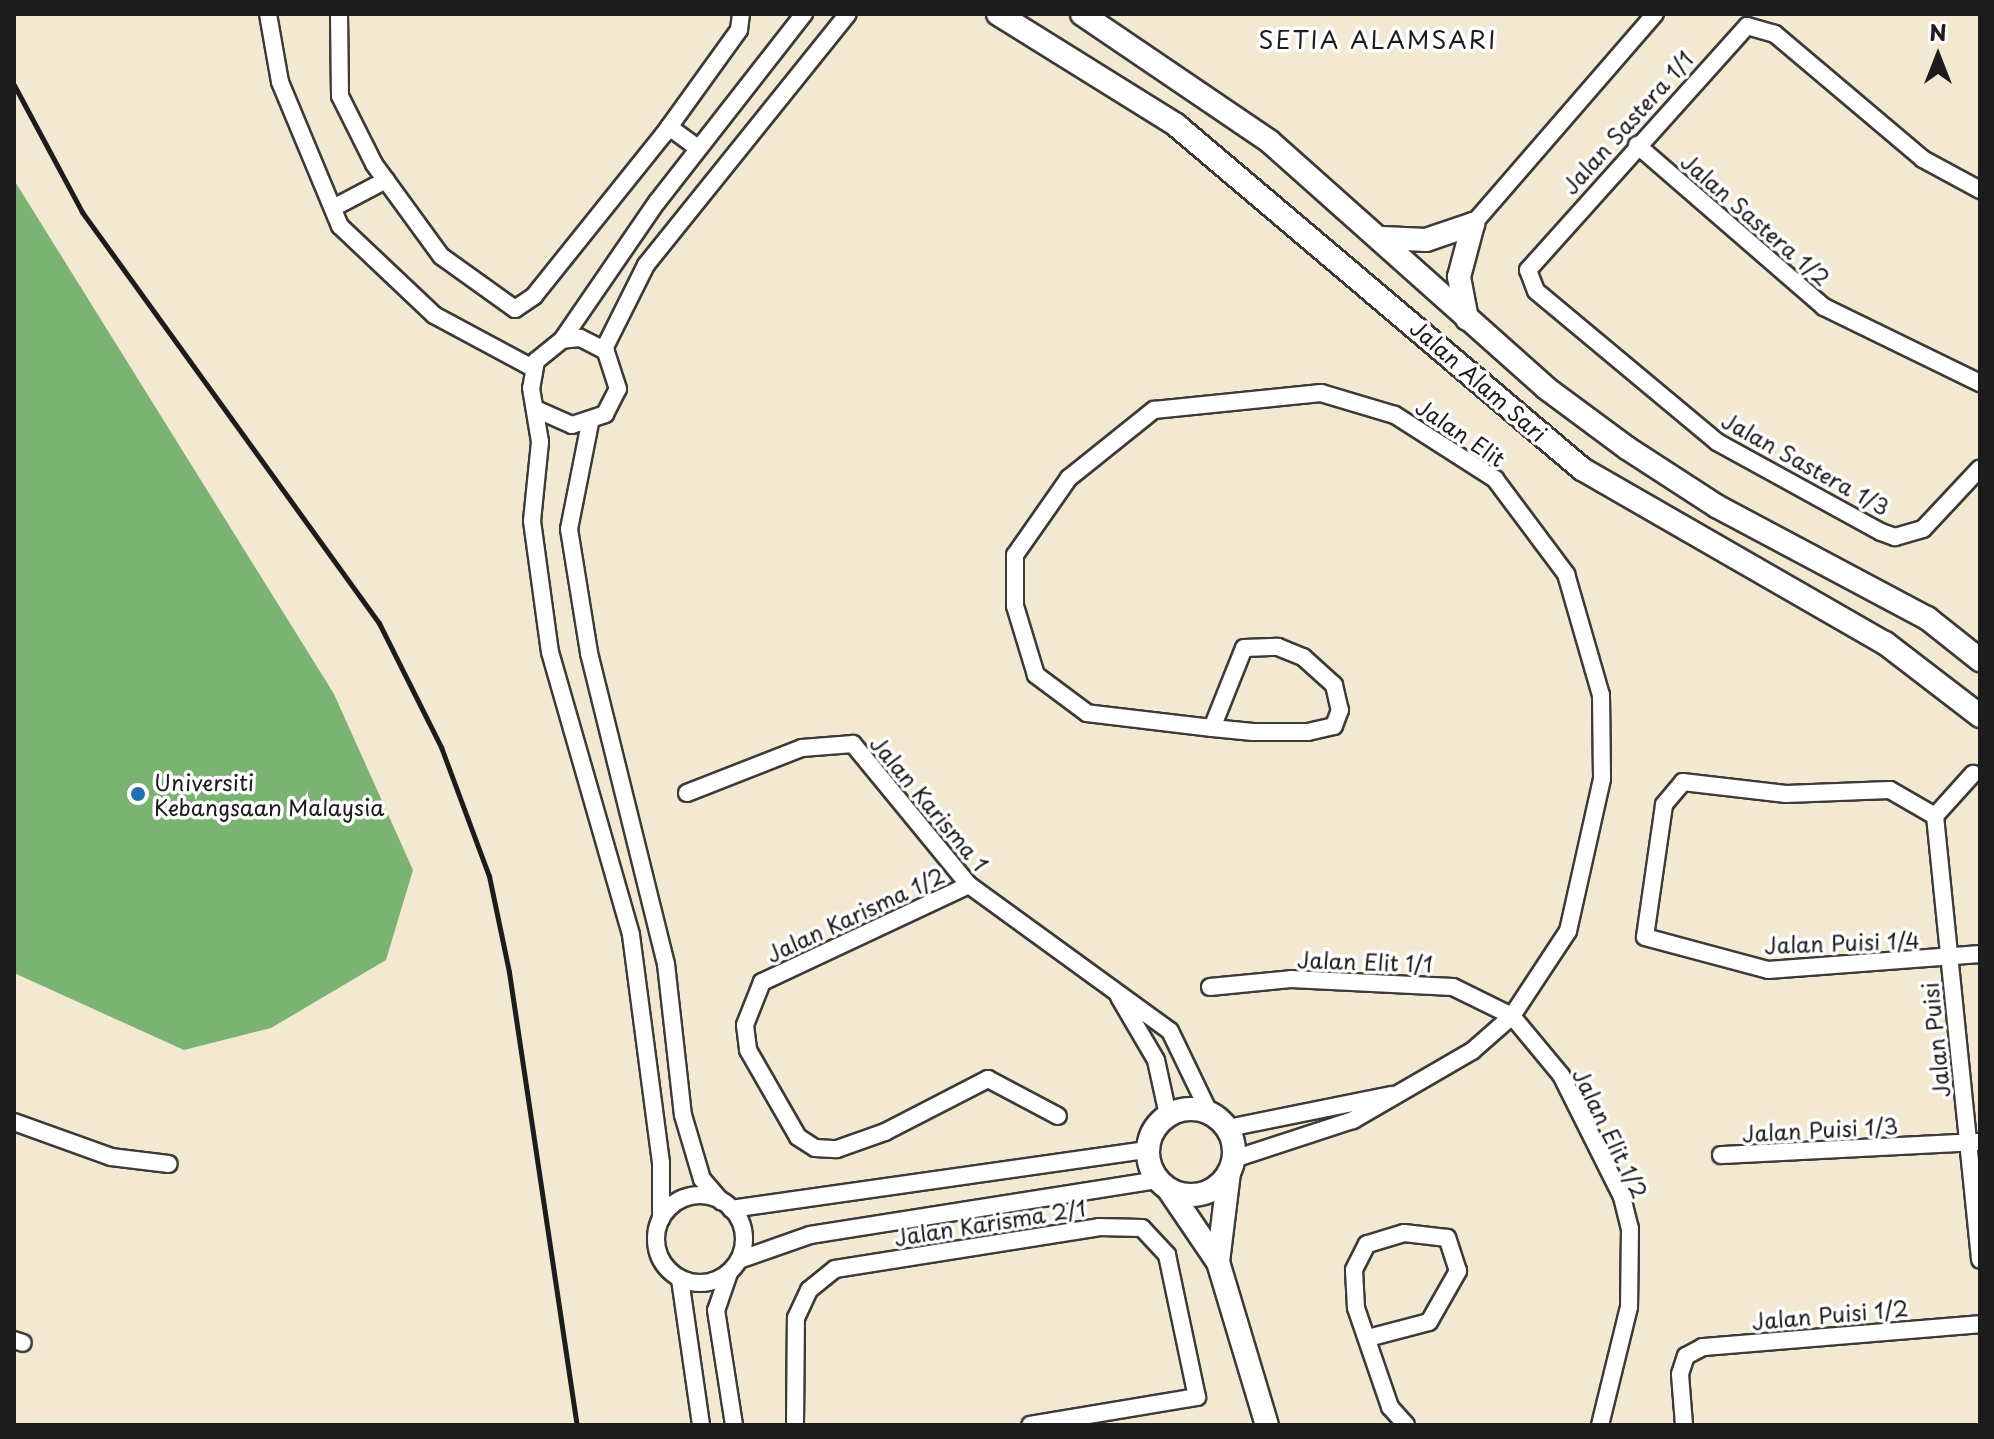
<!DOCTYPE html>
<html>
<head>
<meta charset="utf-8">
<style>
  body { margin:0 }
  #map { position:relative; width:1994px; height:1439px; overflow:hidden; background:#f3e8d1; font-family:"Playpen Sans",sans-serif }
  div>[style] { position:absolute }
  .forest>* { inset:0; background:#7ab372 }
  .roads { filter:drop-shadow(2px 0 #3c3b37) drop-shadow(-2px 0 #3c3b37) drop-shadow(0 2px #3c3b37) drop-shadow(0 -2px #3c3b37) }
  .street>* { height:16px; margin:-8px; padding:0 8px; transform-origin:8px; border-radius:8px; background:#fff }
  .street>.ring { margin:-8px; padding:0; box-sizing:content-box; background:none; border:16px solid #fff; border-radius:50% }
  .secondary>* { height:22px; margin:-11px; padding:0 11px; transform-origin:11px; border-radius:11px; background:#fff }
  .secondary>.ring { margin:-11px; padding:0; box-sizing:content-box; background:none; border:22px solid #fff; border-radius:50% }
  .rail>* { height:5px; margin:-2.5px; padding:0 2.5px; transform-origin:2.5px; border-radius:2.5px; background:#1c1c1c }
  .dots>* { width:22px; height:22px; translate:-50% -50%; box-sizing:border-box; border:4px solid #fff; border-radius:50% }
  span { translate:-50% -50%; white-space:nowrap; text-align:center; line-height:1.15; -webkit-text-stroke:7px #fff; paint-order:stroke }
  .street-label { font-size:22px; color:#1c1c1c }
  .poi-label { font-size:22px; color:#1c1c1c }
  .left { translate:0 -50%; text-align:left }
  .neighbourhood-label { font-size:24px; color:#1c1c1c; letter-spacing:2px }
  .frame { position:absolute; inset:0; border:16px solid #1c1c1c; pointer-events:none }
  .north { position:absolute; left:1898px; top:16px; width:80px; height:80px; -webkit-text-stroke:6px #fff; paint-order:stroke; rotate:0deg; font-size:22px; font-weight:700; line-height:32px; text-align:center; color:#1c1c1c }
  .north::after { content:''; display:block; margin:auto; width:28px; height:36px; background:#1c1c1c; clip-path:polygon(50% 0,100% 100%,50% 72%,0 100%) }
</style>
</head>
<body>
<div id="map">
  <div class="forest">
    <i style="clip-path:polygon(14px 180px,334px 694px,413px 870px,386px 960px,271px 1028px,184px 1050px,14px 973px)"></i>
  </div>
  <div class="roads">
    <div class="street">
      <i style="left:268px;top:14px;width:69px;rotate:80deg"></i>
      <i style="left:280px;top:82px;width:156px;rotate:67.4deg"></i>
      <i style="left:340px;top:226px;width:129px;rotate:43.4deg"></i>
      <i style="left:434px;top:315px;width:112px;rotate:28.2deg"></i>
      <i style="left:339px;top:14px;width:82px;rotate:89.3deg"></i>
      <i style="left:340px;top:96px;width:76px;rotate:63.4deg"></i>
      <i style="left:374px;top:164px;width:114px;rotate:53.9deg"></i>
      <i style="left:441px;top:256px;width:91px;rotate:35.6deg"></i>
      <i style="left:515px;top:309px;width:23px;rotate:-34deg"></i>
      <i style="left:534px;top:296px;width:208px;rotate:-51.3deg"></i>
      <i style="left:664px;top:134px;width:128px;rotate:-54.2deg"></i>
      <i style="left:739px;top:30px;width:16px;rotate:-83deg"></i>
      <i style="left:669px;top:127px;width:36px;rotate:36deg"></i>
      <i style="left:1637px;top:145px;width:247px;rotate:40.9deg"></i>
      <i style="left:1824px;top:307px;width:174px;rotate:26deg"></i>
      <i style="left:1980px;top:190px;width:65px;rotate:-151.5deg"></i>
      <i style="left:1923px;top:159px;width:194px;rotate:-139.8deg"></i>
      <i style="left:1775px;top:34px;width:29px;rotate:-164deg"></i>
      <i style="left:1747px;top:26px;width:328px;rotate:131.9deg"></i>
      <i style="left:1528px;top:270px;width:22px;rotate:69deg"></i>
      <i style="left:1536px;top:291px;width:236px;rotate:39.8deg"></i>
      <i style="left:1717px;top:442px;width:187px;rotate:28.8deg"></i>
      <i style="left:1881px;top:532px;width:15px;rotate:20deg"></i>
      <i style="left:1895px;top:537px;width:29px;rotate:-16deg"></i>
      <i style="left:1923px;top:529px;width:83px;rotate:-46.9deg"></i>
      <i style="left:333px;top:208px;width:60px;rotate:-27.8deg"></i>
      <i style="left:1473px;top:224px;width:278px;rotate:-49.1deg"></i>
      <i style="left:562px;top:340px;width:168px;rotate:-55.5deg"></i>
      <i style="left:657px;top:202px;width:239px;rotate:-52deg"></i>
      <i style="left:604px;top:349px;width:94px;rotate:-63.4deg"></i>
      <i style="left:646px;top:265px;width:322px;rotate:-51.2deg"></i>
      <i style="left:538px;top:410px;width:37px;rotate:24deg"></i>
      <i style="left:572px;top:425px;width:35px;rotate:-18deg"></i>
      <i style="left:605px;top:414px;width:28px;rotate:-63deg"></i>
      <i style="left:618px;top:389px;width:40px;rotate:-108deg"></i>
      <i style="left:606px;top:351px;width:29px;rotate:-153deg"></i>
      <i style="left:580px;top:338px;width:18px;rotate:174deg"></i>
      <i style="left:562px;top:340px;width:33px;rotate:141deg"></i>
      <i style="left:536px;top:361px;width:27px;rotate:100deg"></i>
      <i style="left:531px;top:388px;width:55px;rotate:80.5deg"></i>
      <i style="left:540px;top:442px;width:79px;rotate:95.8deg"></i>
      <i style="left:532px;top:521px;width:132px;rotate:82.2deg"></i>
      <i style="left:550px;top:652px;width:294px;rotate:74deg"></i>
      <i style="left:631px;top:935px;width:230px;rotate:82.5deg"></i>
      <i style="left:661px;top:1163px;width:56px;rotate:90deg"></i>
      <i style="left:590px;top:423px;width:108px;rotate:101.2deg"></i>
      <i style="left:569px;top:529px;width:126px;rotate:80.8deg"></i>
      <i style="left:589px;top:653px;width:320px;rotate:76.1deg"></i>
      <i style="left:666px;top:964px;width:152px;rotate:83.6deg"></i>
      <i style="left:683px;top:1115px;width:67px;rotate:73.5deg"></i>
      <i style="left:702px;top:1179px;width:30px;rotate:49deg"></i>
      <i style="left:1212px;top:728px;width:86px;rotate:-68.2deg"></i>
      <i style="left:1244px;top:648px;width:34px;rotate:-2deg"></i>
      <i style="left:1278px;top:647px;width:27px;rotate:22deg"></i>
      <i style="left:1303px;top:657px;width:42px;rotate:42.1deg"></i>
      <i style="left:1334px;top:685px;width:26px;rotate:77deg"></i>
      <i style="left:1340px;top:710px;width:17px;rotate:111deg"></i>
      <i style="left:1334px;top:726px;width:27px;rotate:167deg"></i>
      <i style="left:1308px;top:732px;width:55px;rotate:180deg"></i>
      <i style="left:1253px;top:732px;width:41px;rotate:-174.4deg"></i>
      <i style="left:1212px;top:728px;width:126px;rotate:-173.2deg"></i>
      <i style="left:1087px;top:713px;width:64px;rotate:-143.3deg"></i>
      <i style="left:1036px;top:675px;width:72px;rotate:-106.9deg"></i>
      <i style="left:1015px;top:606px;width:51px;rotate:-90deg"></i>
      <i style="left:1015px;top:555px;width:94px;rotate:-55deg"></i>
      <i style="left:1069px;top:478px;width:109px;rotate:-38.7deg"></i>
      <i style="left:1154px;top:410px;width:168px;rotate:-5.8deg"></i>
      <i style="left:1321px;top:393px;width:77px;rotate:16.6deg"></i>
      <i style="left:1395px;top:415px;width:119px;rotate:32.6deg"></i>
      <i style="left:1495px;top:479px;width:119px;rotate:53.2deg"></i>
      <i style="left:1566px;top:574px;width:126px;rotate:73.9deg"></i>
      <i style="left:1601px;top:695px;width:84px;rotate:89.3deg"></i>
      <i style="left:1602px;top:779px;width:156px;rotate:102.6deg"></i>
      <i style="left:1568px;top:931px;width:102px;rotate:123.4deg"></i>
      <i style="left:1512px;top:1016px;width:53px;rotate:138.8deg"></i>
      <i style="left:1472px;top:1051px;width:138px;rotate:149.9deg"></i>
      <i style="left:1353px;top:1120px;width:125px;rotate:161.9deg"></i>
      <i style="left:687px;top:793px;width:123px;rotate:-21.4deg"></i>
      <i style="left:802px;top:748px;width:51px;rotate:-4.5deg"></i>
      <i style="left:853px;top:744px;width:183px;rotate:50.6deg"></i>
      <i style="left:969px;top:885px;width:248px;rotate:36deg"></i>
      <i style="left:1170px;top:1031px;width:90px;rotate:64.3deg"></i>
      <i style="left:1935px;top:816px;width:52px;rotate:-150deg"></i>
      <i style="left:1890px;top:790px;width:104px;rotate:177.8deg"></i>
      <i style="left:1786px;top:794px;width:104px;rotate:-173.4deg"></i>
      <i style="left:1683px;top:782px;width:30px;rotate:130deg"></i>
      <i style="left:1664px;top:805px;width:133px;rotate:98.2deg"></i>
      <i style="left:1645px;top:937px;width:127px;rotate:15deg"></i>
      <i style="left:1768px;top:970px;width:213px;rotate:-4.3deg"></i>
      <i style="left:1935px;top:816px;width:446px;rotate:84.2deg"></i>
      <i style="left:1935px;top:816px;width:57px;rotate:-47.9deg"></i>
      <i style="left:969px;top:885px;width:229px;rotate:154.9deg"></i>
      <i style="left:762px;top:982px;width:46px;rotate:111.6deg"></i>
      <i style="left:745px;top:1025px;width:25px;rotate:83deg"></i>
      <i style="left:748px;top:1050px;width:100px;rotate:60.1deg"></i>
      <i style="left:798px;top:1137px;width:20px;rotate:33deg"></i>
      <i style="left:815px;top:1148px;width:22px;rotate:3deg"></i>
      <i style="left:837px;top:1149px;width:51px;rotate:-19.5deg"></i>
      <i style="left:885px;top:1132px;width:116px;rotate:-27.2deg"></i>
      <i style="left:988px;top:1079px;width:79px;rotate:27.9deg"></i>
      <i style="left:1210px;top:987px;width:81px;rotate:-5.6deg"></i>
      <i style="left:1291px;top:979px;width:162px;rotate:2.8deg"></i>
      <i style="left:1453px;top:987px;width:66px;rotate:26.2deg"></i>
      <i style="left:1512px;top:1016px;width:77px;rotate:50.3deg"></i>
      <i style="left:1561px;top:1075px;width:136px;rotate:63.4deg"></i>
      <i style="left:1622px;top:1197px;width:32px;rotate:76deg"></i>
      <i style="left:1630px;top:1228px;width:79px;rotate:90.7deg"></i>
      <i style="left:1629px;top:1307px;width:122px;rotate:103.8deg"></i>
      <i style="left:1119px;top:997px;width:73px;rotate:59.6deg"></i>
      <i style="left:1156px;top:1060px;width:56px;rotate:77.7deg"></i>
      <i style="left:14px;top:1122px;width:103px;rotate:19.8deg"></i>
      <i style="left:111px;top:1157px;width:58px;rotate:6.9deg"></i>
      <i style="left:1228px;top:1128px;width:167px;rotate:-11.4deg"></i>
      <i style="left:1721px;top:1155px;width:259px;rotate:-2.9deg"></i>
      <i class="ring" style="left:656px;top:1195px;width:72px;height:72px"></i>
      <i style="left:731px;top:1209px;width:420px;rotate:-8.1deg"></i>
      <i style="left:739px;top:1260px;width:75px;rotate:-19.4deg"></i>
      <i style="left:810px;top:1235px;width:351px;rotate:-9deg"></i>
      <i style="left:729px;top:1273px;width:39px;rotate:109deg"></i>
      <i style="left:716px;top:1310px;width:116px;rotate:81.1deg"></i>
      <i style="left:680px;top:1279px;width:148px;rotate:81.8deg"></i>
      <i style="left:1368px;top:1338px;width:63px;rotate:-14.7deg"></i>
      <i style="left:1429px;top:1322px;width:59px;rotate:-60.4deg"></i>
      <i style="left:1458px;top:1271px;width:35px;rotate:-108deg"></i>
      <i style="left:1447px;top:1238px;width:43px;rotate:-173.4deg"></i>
      <i style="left:1404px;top:1233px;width:39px;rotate:163deg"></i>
      <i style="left:1367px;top:1244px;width:29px;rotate:117deg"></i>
      <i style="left:1354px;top:1270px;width:38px;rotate:87deg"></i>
      <i style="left:1356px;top:1308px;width:105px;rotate:71deg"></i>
      <i style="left:1390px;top:1407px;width:24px;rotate:48deg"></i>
      <i style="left:14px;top:1340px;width:9px;rotate:18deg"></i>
      <i style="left:795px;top:1425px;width:107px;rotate:-89.5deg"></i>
      <i style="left:796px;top:1318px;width:31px;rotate:-65deg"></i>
      <i style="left:809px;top:1290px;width:33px;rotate:-39deg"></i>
      <i style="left:835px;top:1269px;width:267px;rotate:-9deg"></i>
      <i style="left:1099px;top:1227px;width:43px;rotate:1.3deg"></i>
      <i style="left:1142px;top:1228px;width:37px;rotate:47deg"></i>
      <i style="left:1167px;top:1255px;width:145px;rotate:78.1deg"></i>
      <i style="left:1197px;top:1397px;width:169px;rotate:170.5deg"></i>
      <i style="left:1684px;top:1425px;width:51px;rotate:-94.5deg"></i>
      <i style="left:1680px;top:1374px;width:19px;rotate:-72deg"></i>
      <i style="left:1686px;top:1356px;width:19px;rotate:-28deg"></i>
      <i style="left:1703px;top:1347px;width:278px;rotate:-4.7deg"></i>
    </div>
    <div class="secondary">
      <i style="left:998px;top:14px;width:210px;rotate:31.9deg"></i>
      <i style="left:1176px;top:125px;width:532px;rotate:40.27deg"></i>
      <i style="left:1582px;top:469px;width:349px;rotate:29.9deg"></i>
      <i style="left:1885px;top:643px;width:120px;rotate:37.5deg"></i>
      <i style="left:1082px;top:14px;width:226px;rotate:34.2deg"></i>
      <i style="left:1269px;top:141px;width:371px;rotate:41.7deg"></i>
      <i style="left:1546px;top:388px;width:101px;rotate:36.5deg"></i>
      <i style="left:1627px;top:448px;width:108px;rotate:33deg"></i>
      <i style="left:1718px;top:507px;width:237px;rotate:28deg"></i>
      <i style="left:1927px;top:618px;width:68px;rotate:38.4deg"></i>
      <i style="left:1383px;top:238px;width:43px;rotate:2.7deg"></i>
      <i style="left:1426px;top:240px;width:50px;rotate:-18.8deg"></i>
      <i style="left:1467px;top:319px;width:43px;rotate:-100.8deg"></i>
      <i style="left:1459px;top:277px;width:55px;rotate:-75.2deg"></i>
      <i class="ring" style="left:1148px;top:1109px;width:64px;height:64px"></i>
      <i style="left:1169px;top:1190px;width:87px;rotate:55.8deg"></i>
      <i style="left:1218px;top:1262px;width:170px;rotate:73.3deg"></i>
      <i style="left:1218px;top:1262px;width:90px;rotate:-83deg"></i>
    </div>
  </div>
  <div class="rail">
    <i style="left:14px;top:85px;width:144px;rotate:61.8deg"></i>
    <i style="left:82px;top:212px;width:507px;rotate:54.15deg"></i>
    <i style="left:379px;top:623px;width:139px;rotate:63.4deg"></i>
    <i style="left:441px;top:747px;width:138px;rotate:69.6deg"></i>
    <i style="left:489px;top:876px;width:98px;rotate:78.2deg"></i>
    <i style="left:509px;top:972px;width:458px;rotate:81.5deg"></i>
  </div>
  <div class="dots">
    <i style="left:138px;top:794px;background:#1f6fb2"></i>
  </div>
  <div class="street-label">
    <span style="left:1627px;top:122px;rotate:-48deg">Jalan Sastera 1/1</span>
    <span style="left:1756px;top:219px;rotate:41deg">Jalan Sastera 1/2</span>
    <span style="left:1479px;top:380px;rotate:41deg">Jalan Alam Sari</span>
    <span style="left:1461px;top:432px;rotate:34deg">Jalan Elit</span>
    <span style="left:1806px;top:463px;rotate:29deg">Jalan Sastera 1/3</span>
    <span style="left:930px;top:803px;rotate:50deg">Jalan Karisma 1</span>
    <span style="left:855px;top:914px;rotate:-25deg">Jalan Karisma 1/2</span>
    <span style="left:1842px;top:942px;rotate:-2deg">Jalan Puisi 1/4</span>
    <span style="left:1365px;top:961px;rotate:2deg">Jalan Elit 1/1</span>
    <span style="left:1935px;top:1040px;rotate:-96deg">Jalan Puisi</span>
    <span style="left:1820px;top:1129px;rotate:-3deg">Jalan Puisi 1/3</span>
    <span style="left:1611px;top:1133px;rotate:64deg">Jalan Elit 1/2</span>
    <span style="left:990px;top:1222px;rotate:-9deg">Jalan Karisma 2/1</span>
    <span style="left:1830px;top:1314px;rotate:-5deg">Jalan Puisi 1/2</span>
  </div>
  <div class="poi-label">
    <span class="left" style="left:154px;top:794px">Universiti<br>Kebangsaan Malaysia</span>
  </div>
  <div class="neighbourhood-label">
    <span style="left:1378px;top:40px">SETIA ALAMSARI</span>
  </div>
  <div class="frame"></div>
  <div class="north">N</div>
</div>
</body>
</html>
